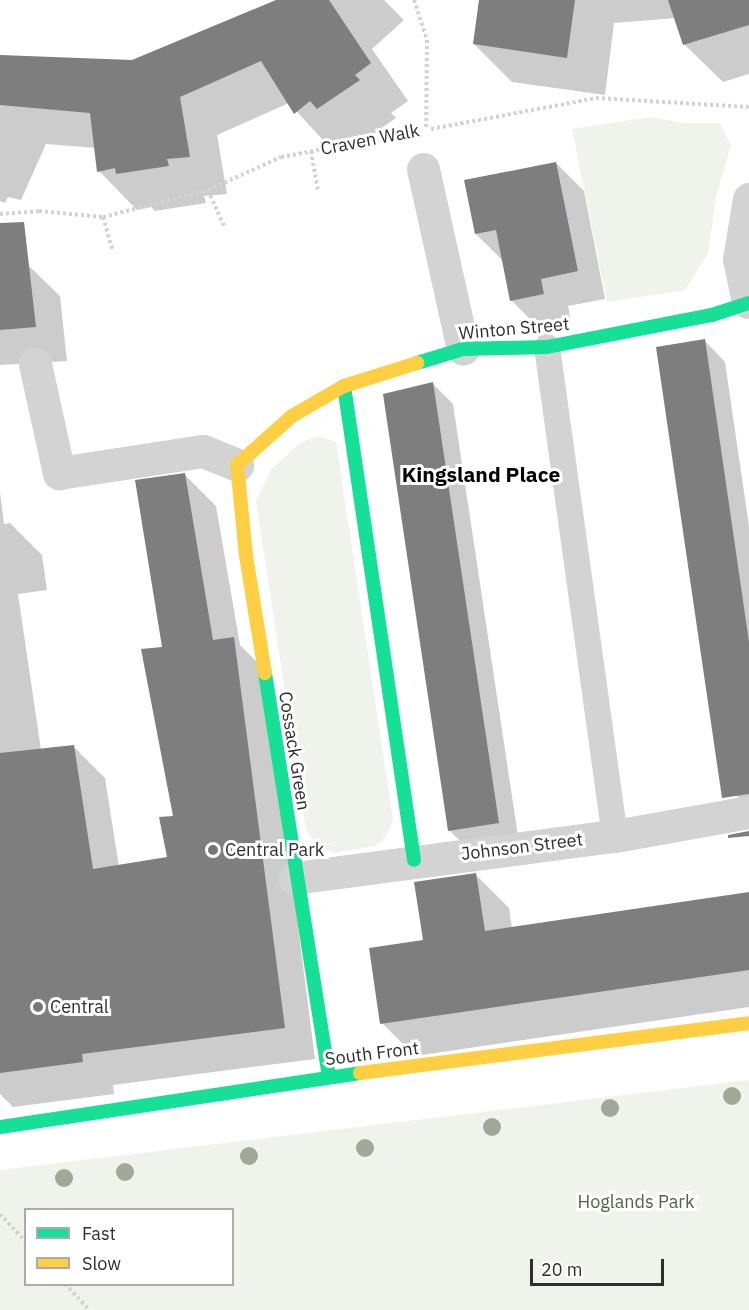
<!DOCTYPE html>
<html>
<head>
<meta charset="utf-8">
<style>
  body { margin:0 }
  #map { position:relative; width:749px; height:1310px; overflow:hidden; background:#fff; font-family:"IBM Plex Sans",sans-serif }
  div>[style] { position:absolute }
  .green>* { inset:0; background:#f0f3ec }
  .shadow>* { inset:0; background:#0003 }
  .building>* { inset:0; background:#7e7e7e }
  .path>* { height:4px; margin-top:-2px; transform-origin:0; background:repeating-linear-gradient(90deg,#d3d3d3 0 3px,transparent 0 6px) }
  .lane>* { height:26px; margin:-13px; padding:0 13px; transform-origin:13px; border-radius:13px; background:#d3d3d3 }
  .street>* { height:33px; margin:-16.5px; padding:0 16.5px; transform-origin:16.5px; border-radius:16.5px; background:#d3d3d3 }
  .fast>* { height:14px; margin:-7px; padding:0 7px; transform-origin:7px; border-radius:7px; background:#16e098 }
  .slow>* { height:14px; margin:-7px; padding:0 7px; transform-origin:7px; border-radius:7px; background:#ffcf43 }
  .trees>* { width:18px; height:18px; margin:-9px; border-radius:50%; background:#9faa96 }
  .dots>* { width:16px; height:16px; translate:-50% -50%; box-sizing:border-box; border:3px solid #fff; border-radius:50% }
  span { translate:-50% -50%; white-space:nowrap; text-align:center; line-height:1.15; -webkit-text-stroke:6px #fff; paint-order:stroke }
  .street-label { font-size:18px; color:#2e2e2e }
  .poi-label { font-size:18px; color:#2e2e2e }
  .left { translate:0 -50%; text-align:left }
  .park-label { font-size:18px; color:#506540 }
  .quarter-label { font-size:21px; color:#000; font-weight:700 }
  .legend { position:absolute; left:24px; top:1208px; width:210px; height:78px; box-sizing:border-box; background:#fff; border:2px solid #ababab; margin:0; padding:8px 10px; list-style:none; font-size:18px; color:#2e2e2e }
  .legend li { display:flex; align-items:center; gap:12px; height:30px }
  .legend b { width:30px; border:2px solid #ababab }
  .scale { position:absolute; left:530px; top:1259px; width:134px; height:27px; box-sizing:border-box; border:3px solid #2e2e2e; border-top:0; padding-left:8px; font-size:18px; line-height:21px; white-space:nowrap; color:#2e2e2e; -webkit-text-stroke:4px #fff; paint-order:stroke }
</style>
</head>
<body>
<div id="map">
  <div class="green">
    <i style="clip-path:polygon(651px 117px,684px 123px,720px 123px,731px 145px,716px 197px,708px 254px,685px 290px,607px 302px,572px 129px)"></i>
    <i style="clip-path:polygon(318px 436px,336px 442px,393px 820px,386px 837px,375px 846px,335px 853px,316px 846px,306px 829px,256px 501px,272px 468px,300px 443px)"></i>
    <i style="clip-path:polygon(evenodd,749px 1080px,749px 1310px,0 1310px,0 1170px,749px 1080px,26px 1210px,232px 1210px,232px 1284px,26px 1284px,26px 1210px)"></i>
  </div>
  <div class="shadow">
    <i style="clip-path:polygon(277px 0,384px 0,404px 20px,372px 49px,408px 101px,391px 113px,396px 118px,356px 146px,349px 138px,333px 151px,289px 103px,217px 135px,227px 194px,204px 196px,206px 203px,155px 211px,151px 207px,137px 210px,99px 171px,96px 148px,46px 144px,21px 200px,8px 197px,5px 203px,0 201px,0 55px,116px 63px,146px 58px)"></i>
    <i style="clip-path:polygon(479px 0,749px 0,749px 74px,723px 82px,684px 44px,676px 18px,614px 23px,605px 95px,512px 82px,474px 44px)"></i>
    <i style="clip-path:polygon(556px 163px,584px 191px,605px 299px,568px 306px,571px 322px,539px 328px,511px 300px,503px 261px,476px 234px)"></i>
    <i style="clip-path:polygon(28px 265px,60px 296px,67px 361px,0 365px,0 268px)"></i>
    <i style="clip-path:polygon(705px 341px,725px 362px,749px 526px,749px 800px,742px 801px,721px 780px)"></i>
    <i style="clip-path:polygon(432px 383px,453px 404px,519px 843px,470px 851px,449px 830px)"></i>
    <i style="clip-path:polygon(184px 474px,216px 506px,240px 645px,265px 670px,315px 1059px,113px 1085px,114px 1094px,13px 1107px,0 1094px,0 492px,4px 524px,10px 523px,42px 555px,47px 590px,18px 594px,41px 750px,73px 746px,105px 778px,119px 867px,168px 859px,174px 817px,164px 648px)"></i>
    <i style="clip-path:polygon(476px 875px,509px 908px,512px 928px,749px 893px,749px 1007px,415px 1056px,382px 1023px,425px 941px)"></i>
  </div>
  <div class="building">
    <i style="clip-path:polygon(276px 0,329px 0,371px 63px,355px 75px,360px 80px,317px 109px,310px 101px,294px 114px,261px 61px,180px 97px,190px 157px,167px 159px,169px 166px,116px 174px,115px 168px,97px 172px,90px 113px,0 105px,0 55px,132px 60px)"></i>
    <i style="clip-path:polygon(479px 0,575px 0,567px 58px,473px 44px)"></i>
    <i style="clip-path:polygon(668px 0,749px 0,749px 25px,683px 45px)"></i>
    <i style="clip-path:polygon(556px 162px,578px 271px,541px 279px,544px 294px,510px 301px,496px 230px,475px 234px,464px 180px)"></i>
    <i style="clip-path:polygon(24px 222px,36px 327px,0 330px,0 223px)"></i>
    <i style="clip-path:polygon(705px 339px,749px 642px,749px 794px,722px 798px,656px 347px)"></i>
    <i style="clip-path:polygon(433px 382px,499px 823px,448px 831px,383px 394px)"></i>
    <i style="clip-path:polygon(185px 473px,213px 640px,234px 637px,285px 1028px,82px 1054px,83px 1062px,0 1073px,0 753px,74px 745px,93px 869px,167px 857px,159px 817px,173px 816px,141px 649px,162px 647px,135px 480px)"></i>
    <i style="clip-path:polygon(749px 831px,749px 836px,728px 838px,728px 835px)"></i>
    <i style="clip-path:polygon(476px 873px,485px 931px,749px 892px,749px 970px,380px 1024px,369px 948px,423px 940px,414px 882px)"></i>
  </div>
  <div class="path">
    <i style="left:414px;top:0;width:42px;rotate:72deg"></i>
    <i style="left:427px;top:40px;width:90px;rotate:90.6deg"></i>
    <i style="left:431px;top:129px;width:168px;rotate:-10.6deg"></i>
    <i style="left:596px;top:98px;width:153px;rotate:3.4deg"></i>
    <i style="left:311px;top:151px;width:41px;rotate:80.1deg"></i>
    <i style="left:208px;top:190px;width:42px;rotate:65.9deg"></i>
    <i style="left:0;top:214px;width:39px;rotate:-4deg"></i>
    <i style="left:39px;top:211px;width:64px;rotate:5.4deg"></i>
    <i style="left:103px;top:217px;width:108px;rotate:-14.4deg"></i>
    <i style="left:208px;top:190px;width:80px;rotate:-24.3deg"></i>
    <i style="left:281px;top:157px;width:121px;rotate:-10.5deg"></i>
    <i style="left:103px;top:217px;width:36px;rotate:74deg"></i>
    <i style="left:0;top:1214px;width:38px;rotate:47deg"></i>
    <i style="left:65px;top:1284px;width:35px;rotate:47deg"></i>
  </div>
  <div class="lane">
    <i style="left:547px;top:347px;width:494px;rotate:82.1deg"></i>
  </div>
  <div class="street">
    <i style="left:423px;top:169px;width:184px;rotate:77.5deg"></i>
    <i style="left:748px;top:302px;width:44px;rotate:-101.8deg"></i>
    <i style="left:739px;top:259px;width:61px;rotate:-80.5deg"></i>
    <i style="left:35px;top:364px;width:112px;rotate:77.6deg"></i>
    <i style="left:59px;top:473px;width:146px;rotate:-8.7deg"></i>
    <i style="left:203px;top:451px;width:37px;rotate:22deg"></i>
    <i style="left:294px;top:878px;width:324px;rotate:-7.5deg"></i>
    <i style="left:615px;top:836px;width:136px;rotate:-10.2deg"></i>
  </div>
  <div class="fast">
    <i style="left:417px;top:363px;width:48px;rotate:-16.9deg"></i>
    <i style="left:463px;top:349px;width:84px;rotate:-1.4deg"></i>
    <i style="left:547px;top:347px;width:168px;rotate:-11deg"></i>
    <i style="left:712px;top:315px;width:39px;rotate:-18deg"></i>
    <i style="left:344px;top:386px;width:479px;rotate:81.6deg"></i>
    <i style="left:265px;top:673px;width:409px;rotate:81deg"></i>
    <i style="left:0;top:1127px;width:364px;rotate:-8.5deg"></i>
  </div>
  <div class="slow">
    <i style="left:265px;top:673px;width:119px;rotate:-99.2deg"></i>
    <i style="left:246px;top:556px;width:91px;rotate:-95.6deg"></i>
    <i style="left:237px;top:465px;width:74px;rotate:-41.7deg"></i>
    <i style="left:292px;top:416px;width:60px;rotate:-30deg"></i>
    <i style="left:344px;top:386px;width:77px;rotate:-17.5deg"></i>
    <i style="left:360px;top:1073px;width:392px;rotate:-7.3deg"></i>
  </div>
  <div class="trees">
    <i style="left:732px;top:1096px"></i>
    <i style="left:610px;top:1108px"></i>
    <i style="left:492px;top:1127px"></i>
    <i style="left:365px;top:1148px"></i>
    <i style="left:249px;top:1156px"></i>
    <i style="left:125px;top:1172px"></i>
    <i style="left:64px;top:1178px"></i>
  </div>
  <div class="dots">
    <i style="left:213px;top:850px;background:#777"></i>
    <i style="left:38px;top:1007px;background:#777"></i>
  </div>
  <div class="street-label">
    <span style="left:370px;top:140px;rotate:-11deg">Craven Walk</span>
    <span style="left:514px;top:329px;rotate:-5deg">Winton Street</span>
    <span style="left:294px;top:751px;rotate:81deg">Cossack Green</span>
    <span style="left:522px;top:847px;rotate:-7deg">Johnson Street</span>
    <span style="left:372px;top:1054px;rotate:-7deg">South Front</span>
  </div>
  <div class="poi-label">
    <span class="left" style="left:225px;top:850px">Central Park</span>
    <span class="left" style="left:50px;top:1007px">Central</span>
  </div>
  <div class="park-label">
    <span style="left:636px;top:1202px">Hoglands Park</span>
  </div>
  <div class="quarter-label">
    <span style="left:481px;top:474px">Kingsland Place</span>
  </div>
  <ul class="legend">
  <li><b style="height:8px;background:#16e098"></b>Fast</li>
  <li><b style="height:8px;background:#ffcf43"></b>Slow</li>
  </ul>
  <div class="scale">20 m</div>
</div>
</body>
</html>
